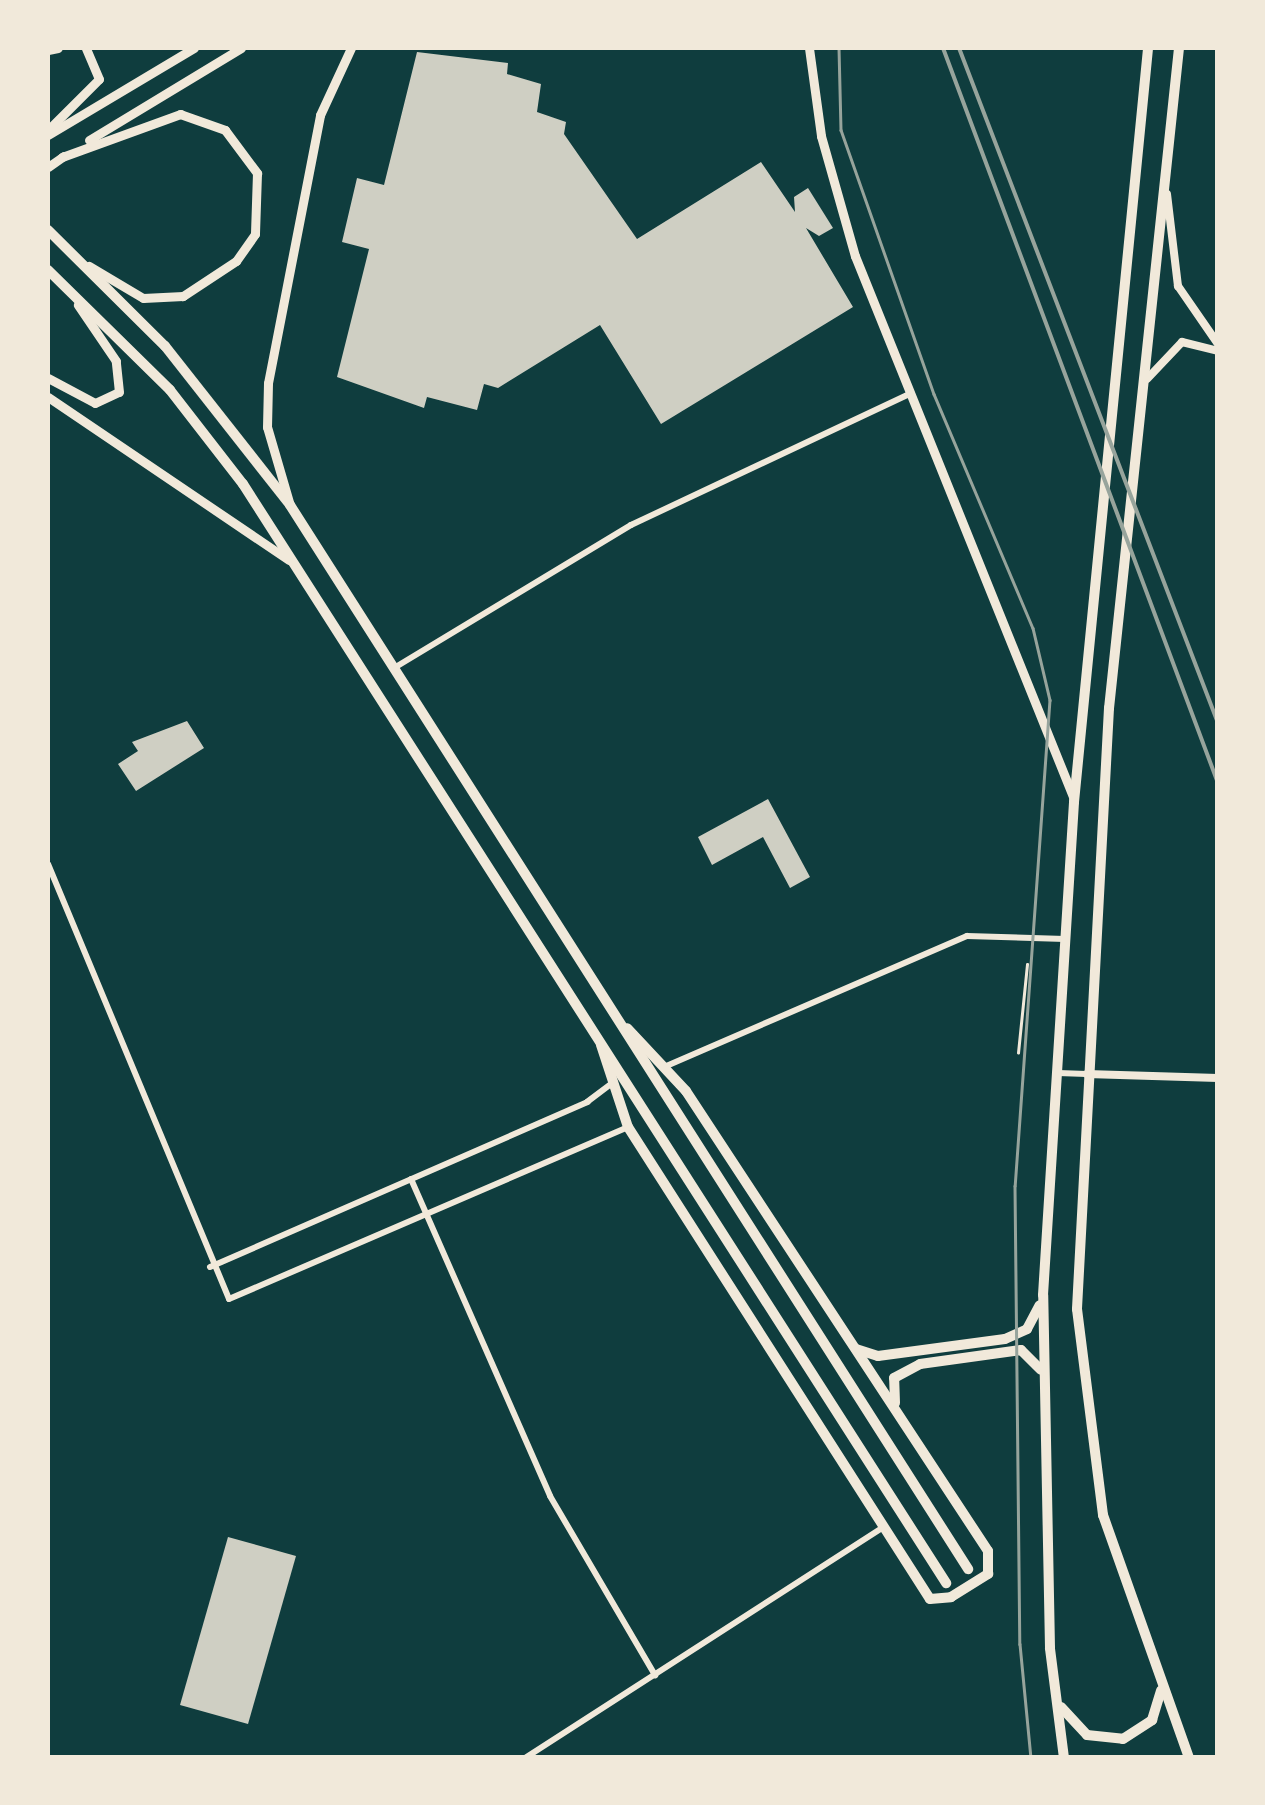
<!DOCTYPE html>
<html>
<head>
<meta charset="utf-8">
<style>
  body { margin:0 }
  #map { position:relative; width:1265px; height:1805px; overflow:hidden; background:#0f3d3e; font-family:Arial,sans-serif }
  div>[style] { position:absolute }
  .building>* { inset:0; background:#cfcfc3 }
  .path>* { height:2.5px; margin:-1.25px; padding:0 1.25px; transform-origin:1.25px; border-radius:1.25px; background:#f1e9da }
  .minor>* { height:6px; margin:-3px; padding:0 3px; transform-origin:3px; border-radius:3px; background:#f1e9da }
  .tertiary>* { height:8px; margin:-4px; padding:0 4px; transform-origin:4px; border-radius:4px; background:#f1e9da }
  .secondary>* { height:9px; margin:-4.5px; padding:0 4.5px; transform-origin:4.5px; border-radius:4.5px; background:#f1e9da }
  .primary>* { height:10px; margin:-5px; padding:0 5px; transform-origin:5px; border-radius:5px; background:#f1e9da }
  .tram>* { height:2.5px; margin:-1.25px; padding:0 1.25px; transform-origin:1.25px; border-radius:1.25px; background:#97a49c }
  .rail>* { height:4px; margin:-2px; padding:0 2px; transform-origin:2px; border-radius:2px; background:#97a49c }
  span { translate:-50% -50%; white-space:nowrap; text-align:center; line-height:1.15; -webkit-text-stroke:8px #f1e9da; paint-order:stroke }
  .frame { position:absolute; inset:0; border:50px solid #f1e9da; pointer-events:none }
</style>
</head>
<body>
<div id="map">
  <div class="building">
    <i style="clip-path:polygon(417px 52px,508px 63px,507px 74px,541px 84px,537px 112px,566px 122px,564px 134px,637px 239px,761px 162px,795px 212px,794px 197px,808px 188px,833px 228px,819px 236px,806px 228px,853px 307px,661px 424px,600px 325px,498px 388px,484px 384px,477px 410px,427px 397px,424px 408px,337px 377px,369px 249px,342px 242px,357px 178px,384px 185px)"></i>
    <i style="clip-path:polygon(187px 721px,204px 748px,136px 791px,118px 764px,138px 751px,132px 742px)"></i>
    <i style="clip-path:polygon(768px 799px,810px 877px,790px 888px,763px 837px,712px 865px,698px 837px)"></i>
    <i style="clip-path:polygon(228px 1537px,296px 1556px,248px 1724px,180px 1705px)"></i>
  </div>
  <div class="path">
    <i style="left:1018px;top:1053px;width:89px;rotate:-84.2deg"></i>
  </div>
  <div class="minor">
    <i style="left:394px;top:668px;width:277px;rotate:-31.1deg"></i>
    <i style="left:631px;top:525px;width:310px;rotate:-25.2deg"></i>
    <i style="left:48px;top:864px;width:471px;rotate:67.4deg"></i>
    <i style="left:229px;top:1299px;width:434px;rotate:-23.3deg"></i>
    <i style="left:664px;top:1067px;width:330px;rotate:-23.4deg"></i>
    <i style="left:967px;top:936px;width:98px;rotate:1.8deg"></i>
    <i style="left:1058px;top:1073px;width:29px;rotate:2deg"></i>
    <i style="left:411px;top:1179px;width:346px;rotate:66.3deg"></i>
    <i style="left:550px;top:1496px;width:208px;rotate:59.6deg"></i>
    <i style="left:210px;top:1267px;width:412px;rotate:-23.6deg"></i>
    <i style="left:587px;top:1102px;width:31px;rotate:-37deg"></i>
    <i style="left:525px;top:1758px;width:427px;rotate:-32.8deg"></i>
  </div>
  <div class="tertiary">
    <i style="left:1167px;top:194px;width:93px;rotate:83.2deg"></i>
    <i style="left:1178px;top:286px;width:70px;rotate:55.4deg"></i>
    <i style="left:1147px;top:379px;width:51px;rotate:-46.6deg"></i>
    <i style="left:1182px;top:342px;width:37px;rotate:14deg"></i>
    <i style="left:1087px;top:1074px;width:131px;rotate:1.7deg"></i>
  </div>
  <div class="secondary">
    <i style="left:809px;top:48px;width:89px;rotate:82.2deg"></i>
    <i style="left:821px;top:136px;width:125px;rotate:74.2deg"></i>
    <i style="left:855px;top:256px;width:585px;rotate:68.04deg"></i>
    <i style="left:48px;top:50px;width:10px;rotate:-11deg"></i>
    <i style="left:48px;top:130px;width:72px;rotate:-45deg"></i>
    <i style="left:99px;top:79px;width:34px;rotate:-113deg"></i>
    <i style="left:48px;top:135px;width:170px;rotate:-30.8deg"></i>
    <i style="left:89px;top:140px;width:178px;rotate:-31.2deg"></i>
    <i style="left:62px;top:157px;width:126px;rotate:-20deg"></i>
    <i style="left:180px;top:114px;width:48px;rotate:19.6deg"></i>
    <i style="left:225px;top:130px;width:54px;rotate:53.3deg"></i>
    <i style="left:257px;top:173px;width:61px;rotate:91.9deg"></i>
    <i style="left:255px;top:234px;width:33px;rotate:125deg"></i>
    <i style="left:236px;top:261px;width:64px;rotate:146.6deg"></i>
    <i style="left:183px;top:296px;width:40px;rotate:177.1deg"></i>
    <i style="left:143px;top:298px;width:63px;rotate:-149.3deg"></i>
    <i style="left:48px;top:167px;width:19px;rotate:-35deg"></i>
    <i style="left:48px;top:378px;width:53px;rotate:28deg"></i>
    <i style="left:95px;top:403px;width:26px;rotate:-25deg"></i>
    <i style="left:119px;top:392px;width:31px;rotate:-96deg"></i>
    <i style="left:116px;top:361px;width:68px;rotate:-124.2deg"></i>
    <i style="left:48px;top:397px;width:291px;rotate:34.1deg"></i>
    <i style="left:289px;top:502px;width:78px;rotate:-106.3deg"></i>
    <i style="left:267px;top:427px;width:44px;rotate:-88.7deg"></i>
    <i style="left:268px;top:383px;width:273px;rotate:-79deg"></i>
    <i style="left:320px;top:115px;width:74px;rotate:-65.2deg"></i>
  </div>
  <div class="primary">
    <i style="left:1179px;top:48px;width:664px;rotate:96.05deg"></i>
    <i style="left:1109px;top:708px;width:602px;rotate:93.05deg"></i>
    <i style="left:1077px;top:1309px;width:208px;rotate:82.8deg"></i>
    <i style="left:1103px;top:1515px;width:258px;rotate:70.5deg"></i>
    <i style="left:48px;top:230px;width:165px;rotate:44.8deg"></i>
    <i style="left:165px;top:346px;width:202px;rotate:51.8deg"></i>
    <i style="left:290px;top:505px;width:1262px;rotate:57.49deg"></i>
    <i style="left:48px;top:270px;width:171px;rotate:44.5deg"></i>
    <i style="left:170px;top:390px;width:119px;rotate:52.2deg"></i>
    <i style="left:243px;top:484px;width:1305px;rotate:57.39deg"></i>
    <i style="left:601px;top:1045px;width:86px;rotate:71.8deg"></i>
    <i style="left:628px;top:1127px;width:560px;rotate:57.39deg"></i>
    <i style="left:930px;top:1599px;width:21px;rotate:-5deg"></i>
    <i style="left:951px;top:1597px;width:44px;rotate:-31.9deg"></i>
    <i style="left:988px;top:1574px;width:23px;rotate:-90deg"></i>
    <i style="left:988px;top:1551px;width:550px;rotate:-123.29deg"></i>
    <i style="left:686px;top:1091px;width:86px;rotate:-133.1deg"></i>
    <i style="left:856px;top:1349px;width:23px;rotate:18deg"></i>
    <i style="left:878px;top:1356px;width:128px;rotate:-7.6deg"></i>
    <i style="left:1005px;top:1339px;width:24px;rotate:-24deg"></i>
    <i style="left:1027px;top:1329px;width:27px;rotate:-62deg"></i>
    <i style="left:895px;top:1403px;width:25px;rotate:-92deg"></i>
    <i style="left:894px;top:1378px;width:30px;rotate:-28deg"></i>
    <i style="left:920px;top:1364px;width:102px;rotate:-7.9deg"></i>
    <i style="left:1021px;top:1350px;width:28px;rotate:45deg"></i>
    <i style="left:1061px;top:1707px;width:38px;rotate:47deg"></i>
    <i style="left:1087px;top:1735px;width:36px;rotate:6deg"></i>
    <i style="left:1123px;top:1739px;width:35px;rotate:-33deg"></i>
    <i style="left:1152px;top:1720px;width:31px;rotate:-73deg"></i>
    <i style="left:1064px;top:1758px;width:111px;rotate:-97.3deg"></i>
    <i style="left:1050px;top:1648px;width:353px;rotate:-91.1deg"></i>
    <i style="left:1043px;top:1295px;width:494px;rotate:-86.4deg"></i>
    <i style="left:1074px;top:802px;width:758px;rotate:-84.39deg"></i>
  </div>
  <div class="tram">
    <i style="left:839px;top:48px;width:82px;rotate:88.6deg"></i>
    <i style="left:841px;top:130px;width:280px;rotate:70.6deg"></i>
    <i style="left:934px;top:394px;width:254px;rotate:67.1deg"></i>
    <i style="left:1033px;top:628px;width:74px;rotate:76.7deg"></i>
    <i style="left:1050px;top:700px;width:487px;rotate:94.1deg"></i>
    <i style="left:1015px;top:1186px;width:458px;rotate:89.4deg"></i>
    <i style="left:1020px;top:1644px;width:115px;rotate:84.5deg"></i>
  </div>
  <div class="rail">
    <i style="left:943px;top:48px;width:785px;rotate:69.49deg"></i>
    <i style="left:959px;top:48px;width:723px;rotate:69.01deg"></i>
  </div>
  <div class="frame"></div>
</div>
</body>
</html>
